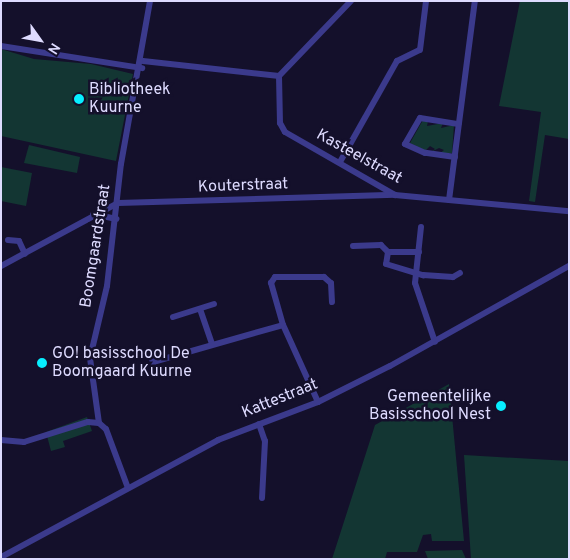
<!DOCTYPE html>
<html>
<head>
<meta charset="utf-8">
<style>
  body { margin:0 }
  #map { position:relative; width:570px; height:560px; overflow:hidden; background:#14102b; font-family:Overpass,sans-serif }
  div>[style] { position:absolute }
  .green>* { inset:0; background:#133633 }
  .minor>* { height:6px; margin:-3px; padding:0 3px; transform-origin:3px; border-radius:3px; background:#3b3a8c }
  .dots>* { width:14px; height:14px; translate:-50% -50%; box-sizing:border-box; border:2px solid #14102b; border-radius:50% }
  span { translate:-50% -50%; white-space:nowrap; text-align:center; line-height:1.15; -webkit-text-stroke:5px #14102b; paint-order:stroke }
  .poi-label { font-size:16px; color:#dedbff }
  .left { translate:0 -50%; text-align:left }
  .right { translate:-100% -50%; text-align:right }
  .street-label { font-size:16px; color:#dedbff }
  .frame { position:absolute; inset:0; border:2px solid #dedbff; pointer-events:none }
  .north { position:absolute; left:15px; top:15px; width:50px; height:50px; -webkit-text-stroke:4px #14102b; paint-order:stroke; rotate:122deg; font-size:14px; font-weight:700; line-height:20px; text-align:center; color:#dedbff }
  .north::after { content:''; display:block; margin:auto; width:18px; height:22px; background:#dedbff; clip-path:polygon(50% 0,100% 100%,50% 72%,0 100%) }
</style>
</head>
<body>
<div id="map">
  <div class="green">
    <i style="clip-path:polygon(520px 1px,569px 1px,569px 139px,545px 135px,535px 202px,529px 201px,541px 112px,499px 106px)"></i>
    <i style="clip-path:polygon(1px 49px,34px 59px,91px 64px,133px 74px,116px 161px,1px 136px)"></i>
    <i style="clip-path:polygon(423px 120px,428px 121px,427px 126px,443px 123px,441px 128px,454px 125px,452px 153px,440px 153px,444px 150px,439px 148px,431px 152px,435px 149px,430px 146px,425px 151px,410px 143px)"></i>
    <i style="clip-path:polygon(29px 145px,80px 157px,77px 173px,24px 163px)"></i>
    <i style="clip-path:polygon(1px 167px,32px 173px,26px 206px,1px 201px)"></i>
    <i style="clip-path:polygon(449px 384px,464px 541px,432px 541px,431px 534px,423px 535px,417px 552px,387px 552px,385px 559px,332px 559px,375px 425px)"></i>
    <i style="clip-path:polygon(87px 417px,92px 431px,63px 441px,65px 447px,51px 451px,46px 432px)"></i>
    <i style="clip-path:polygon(464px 455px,569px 461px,569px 559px,471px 559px)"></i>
    <i style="clip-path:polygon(462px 550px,466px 559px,428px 559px,425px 551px)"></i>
  </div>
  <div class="minor">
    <i style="left:1px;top:46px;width:143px;rotate:8.9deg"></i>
    <i style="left:143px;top:61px;width:137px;rotate:6.3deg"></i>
    <i style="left:279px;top:76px;width:47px;rotate:88.8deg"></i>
    <i style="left:280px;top:123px;width:10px;rotate:61deg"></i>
    <i style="left:285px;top:132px;width:127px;rotate:29.8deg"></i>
    <i style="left:279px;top:76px;width:104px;rotate:-46.2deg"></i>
    <i style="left:455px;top:157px;width:30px;rotate:-172deg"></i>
    <i style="left:425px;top:153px;width:22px;rotate:-156deg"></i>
    <i style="left:405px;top:144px;width:30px;rotate:-60deg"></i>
    <i style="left:420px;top:118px;width:39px;rotate:9deg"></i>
    <i style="left:340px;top:162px;width:116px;rotate:-60.6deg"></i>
    <i style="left:397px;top:61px;width:25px;rotate:-26deg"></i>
    <i style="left:420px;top:50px;width:49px;rotate:-83deg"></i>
    <i style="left:449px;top:200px;width:201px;rotate:-82.6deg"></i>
    <i style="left:93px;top:214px;width:24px;rotate:12deg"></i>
    <i style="left:421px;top:227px;width:56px;rotate:96.1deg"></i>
    <i style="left:415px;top:283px;width:62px;rotate:71.3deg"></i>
    <i style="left:8px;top:240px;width:11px;rotate:5deg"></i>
    <i style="left:19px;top:241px;width:14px;rotate:65deg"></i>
    <i style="left:353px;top:246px;width:28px;rotate:-2deg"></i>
    <i style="left:381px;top:245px;width:10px;rotate:45deg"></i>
    <i style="left:419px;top:252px;width:31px;rotate:180deg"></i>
    <i style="left:388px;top:252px;width:12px;rotate:99deg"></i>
    <i style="left:386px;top:264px;width:39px;rotate:17deg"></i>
    <i style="left:423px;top:275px;width:30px;rotate:4deg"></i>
    <i style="left:453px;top:277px;width:8px;rotate:-30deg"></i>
    <i style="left:1px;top:266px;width:133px;rotate:-28.3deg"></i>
    <i style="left:118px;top:203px;width:277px;rotate:-1.7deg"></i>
    <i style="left:395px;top:195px;width:175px;rotate:5.3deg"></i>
    <i style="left:200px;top:309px;width:37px;rotate:71deg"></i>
    <i style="left:173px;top:317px;width:43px;rotate:-17.6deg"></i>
    <i style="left:150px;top:355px;width:8px;rotate:67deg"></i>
    <i style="left:153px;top:362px;width:135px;rotate:-15.9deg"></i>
    <i style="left:153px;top:362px;width:9px;rotate:90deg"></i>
    <i style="left:318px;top:402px;width:85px;rotate:-114.4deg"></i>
    <i style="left:283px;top:325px;width:44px;rotate:-105.9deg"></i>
    <i style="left:271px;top:283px;width:7px;rotate:-56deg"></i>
    <i style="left:275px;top:277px;width:49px"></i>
    <i style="left:324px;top:277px;width:9px;rotate:41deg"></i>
    <i style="left:331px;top:283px;width:19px;rotate:87deg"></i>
    <i style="left:99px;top:423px;width:66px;rotate:-97.9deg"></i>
    <i style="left:90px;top:358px;width:74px;rotate:-76.7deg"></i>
    <i style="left:107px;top:286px;width:123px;rotate:-83.5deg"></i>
    <i style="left:121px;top:164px;width:166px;rotate:-79.9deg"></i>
    <i style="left:259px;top:424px;width:18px;rotate:71deg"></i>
    <i style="left:265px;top:441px;width:57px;rotate:93deg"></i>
    <i style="left:1px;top:440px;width:23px;rotate:5deg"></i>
    <i style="left:24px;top:442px;width:67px;rotate:-17.4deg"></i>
    <i style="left:88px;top:422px;width:11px;rotate:5deg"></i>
    <i style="left:99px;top:423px;width:9px;rotate:41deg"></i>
    <i style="left:106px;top:429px;width:63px;rotate:69.6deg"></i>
    <i style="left:1px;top:557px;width:247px;rotate:-28.3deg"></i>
    <i style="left:218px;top:440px;width:107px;rotate:-20.8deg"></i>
    <i style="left:318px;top:402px;width:80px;rotate:-26.6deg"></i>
    <i style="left:390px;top:366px;width:205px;rotate:-29.2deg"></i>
  </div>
  <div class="dots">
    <i style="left:79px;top:99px;background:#07eeff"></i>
    <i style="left:42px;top:363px;background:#07eeff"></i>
    <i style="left:501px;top:406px;background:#07eeff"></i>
  </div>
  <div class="poi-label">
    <span class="left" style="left:89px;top:99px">Bibliotheek<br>Kuurne</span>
    <span class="left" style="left:52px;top:363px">GO! basisschool De<br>Boomgaard Kuurne</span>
    <span class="right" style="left:491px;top:406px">Gemeentelijke<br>Basisschool Nest</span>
  </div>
  <div class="street-label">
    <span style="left:359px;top:157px;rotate:29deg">Kasteelstraat</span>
    <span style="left:243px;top:186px;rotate:-2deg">Kouterstraat</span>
    <span style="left:96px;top:246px;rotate:-81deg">Boomgaardstraat</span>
    <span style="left:280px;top:399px;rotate:-22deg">Kattestraat</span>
  </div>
  <div class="frame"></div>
  <div class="north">N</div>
</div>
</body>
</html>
